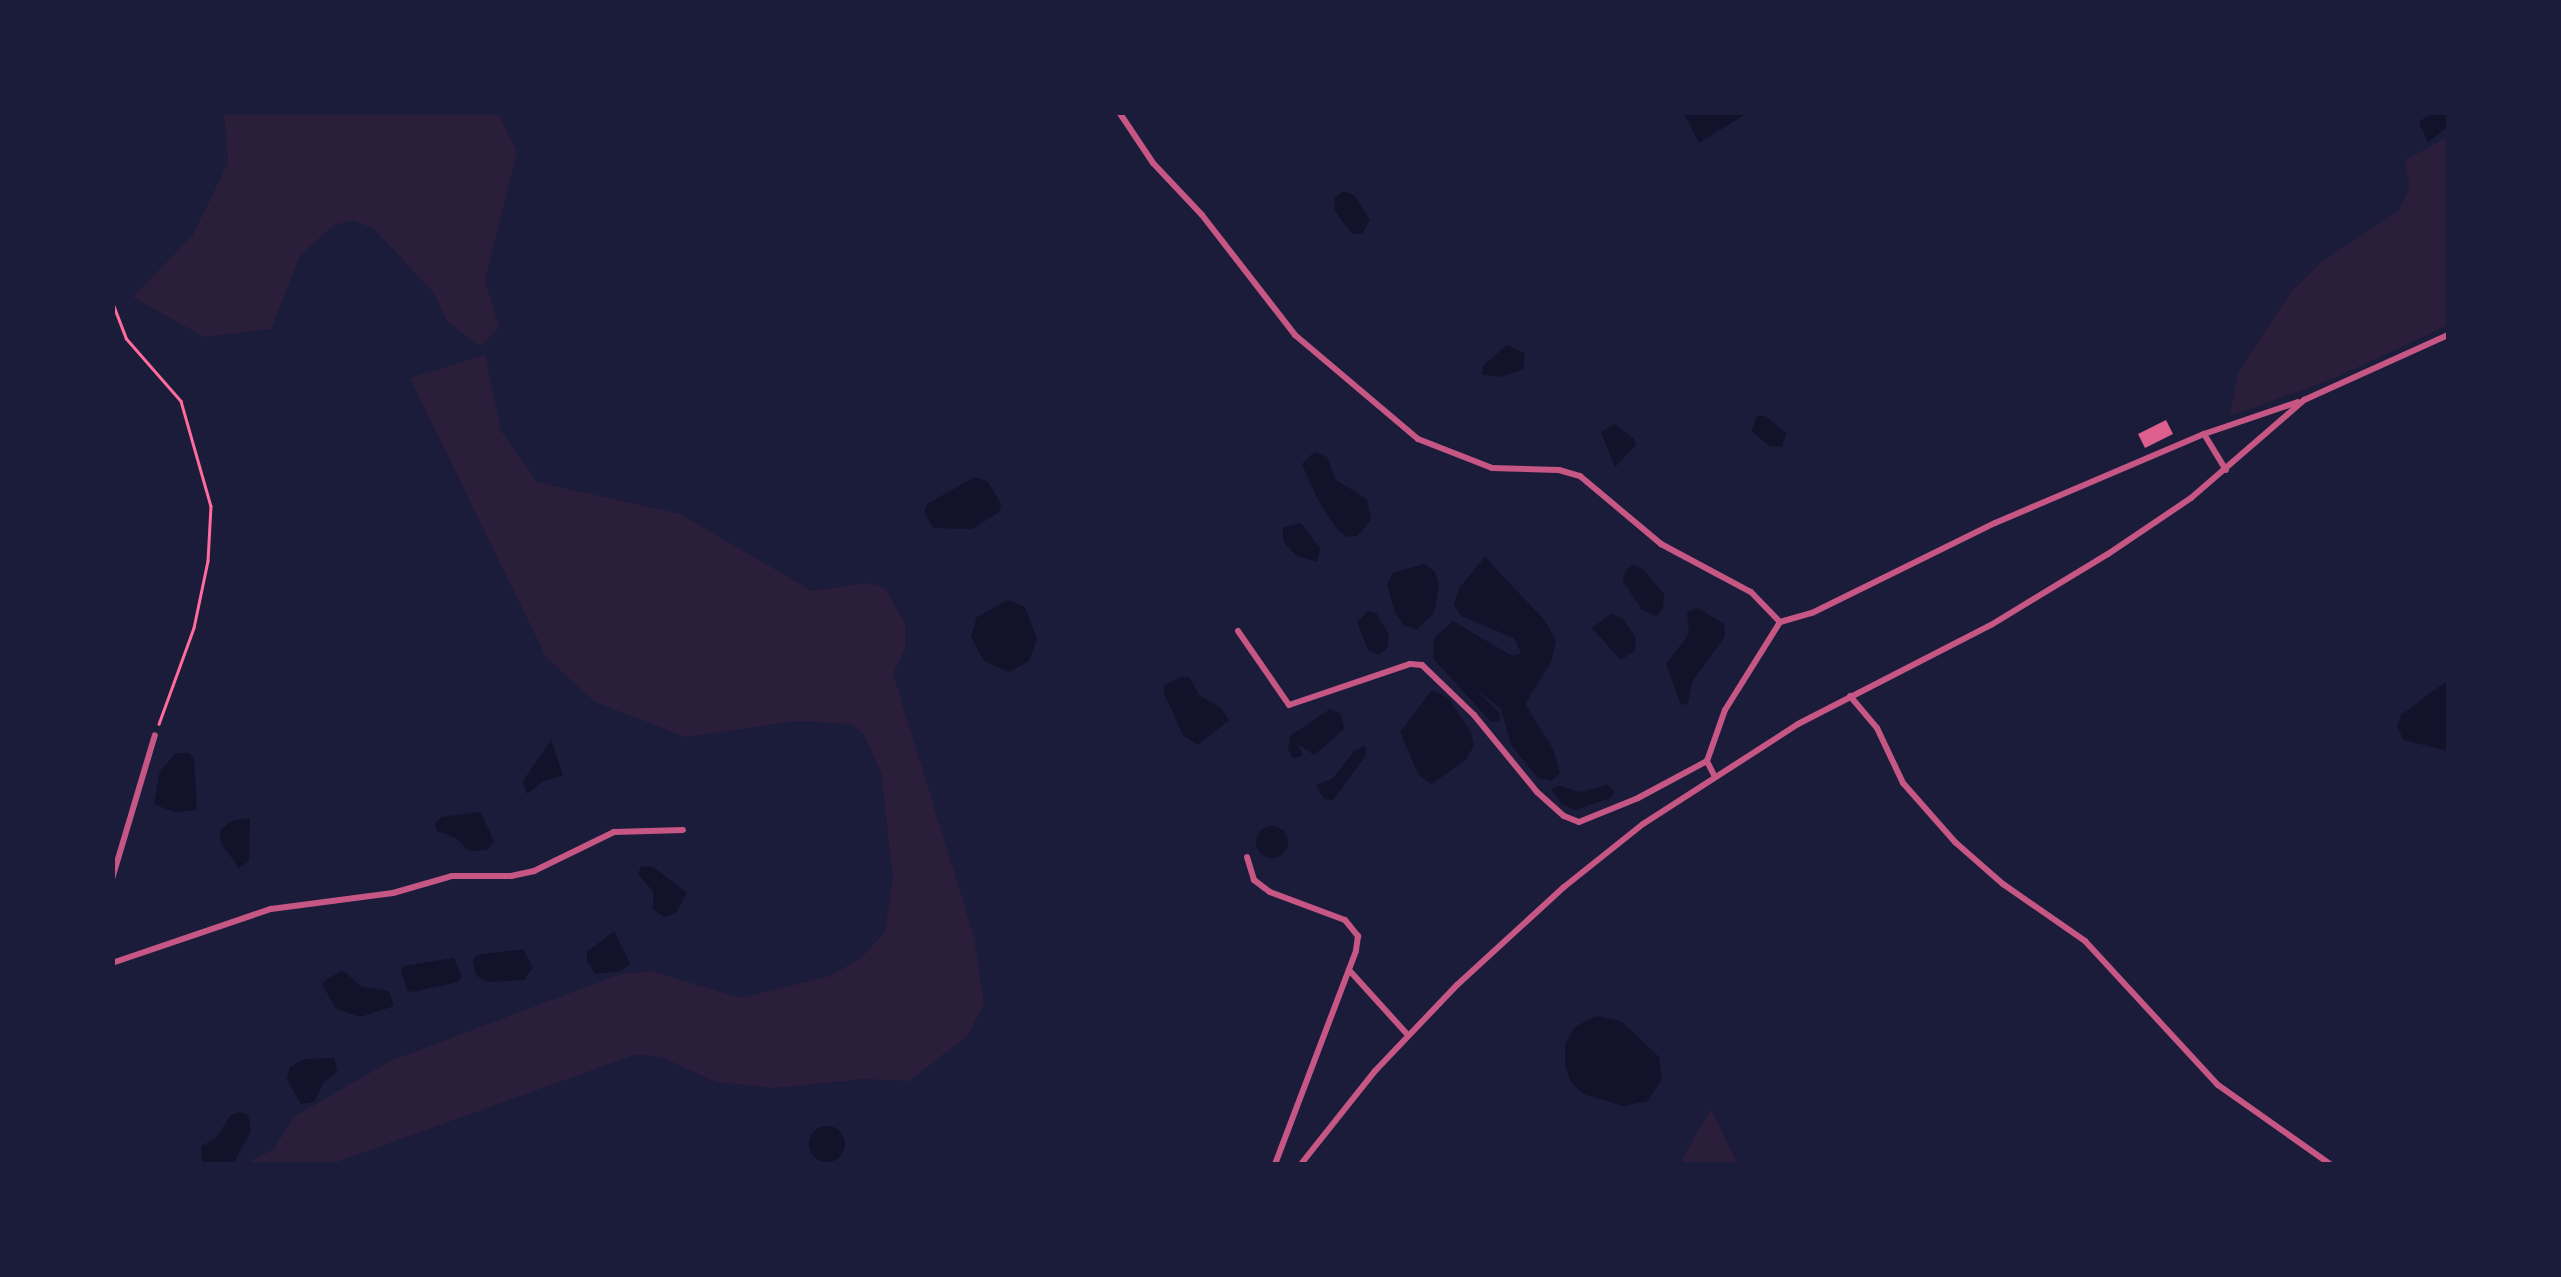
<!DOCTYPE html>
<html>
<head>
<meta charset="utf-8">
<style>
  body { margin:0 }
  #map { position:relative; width:2561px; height:1277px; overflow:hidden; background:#1b1b3a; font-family:"Roboto Condensed",sans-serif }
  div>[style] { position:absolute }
  .green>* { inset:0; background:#2a1e3b }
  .water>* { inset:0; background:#12122b }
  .round { border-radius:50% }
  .building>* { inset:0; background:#dd5f8e }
  .path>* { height:2.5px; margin:-1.25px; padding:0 1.25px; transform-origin:1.25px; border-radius:1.25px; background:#ff6b9d }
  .minor>* { height:6px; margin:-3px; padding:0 3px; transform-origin:3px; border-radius:3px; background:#c65784 }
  span { translate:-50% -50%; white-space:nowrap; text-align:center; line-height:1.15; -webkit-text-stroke:10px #1b1b3a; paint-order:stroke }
  .frame { position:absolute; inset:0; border:115px solid #1b1b3a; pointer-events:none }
</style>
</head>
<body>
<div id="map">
  <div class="green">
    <i style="clip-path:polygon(224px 113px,498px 113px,517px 152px,485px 280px,499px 327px,481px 346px,466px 336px,447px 321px,434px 293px,374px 229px,353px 220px,332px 226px,300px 256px,271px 329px,204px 337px,133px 297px,192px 236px,228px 163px)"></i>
    <i style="clip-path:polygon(2448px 137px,2448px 325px,2335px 378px,2230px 416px,2238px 373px,2291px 292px,2321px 262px,2398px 211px,2410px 188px,2405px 160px)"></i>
    <i style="clip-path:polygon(485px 355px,501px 431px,537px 482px,680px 514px,812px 591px,867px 583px,885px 588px,905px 624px,906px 647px,893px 674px,974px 937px,984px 1005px,967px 1036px,909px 1081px,863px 1079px,774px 1088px,716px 1082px,661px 1057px,637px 1054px,331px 1164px,245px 1164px,274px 1149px,294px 1117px,390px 1061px,621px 974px,651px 971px,741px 998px,830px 976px,861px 958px,885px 932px,893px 878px,881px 772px,864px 735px,852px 724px,796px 721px,686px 737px,595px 702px,546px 657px,410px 378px)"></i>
    <i style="clip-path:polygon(1711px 1109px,1738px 1164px,1682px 1164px,1684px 1155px)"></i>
  </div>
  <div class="water">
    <i style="clip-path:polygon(1747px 113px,1699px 143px,1684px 113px,1747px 112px)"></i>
    <i style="clip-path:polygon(2432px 113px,2446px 113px,2448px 127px,2428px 142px,2419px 122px)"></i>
    <i style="clip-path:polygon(1344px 191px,1355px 196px,1370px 220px,1362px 234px,1352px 234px,1335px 211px,1334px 198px)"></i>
    <i style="clip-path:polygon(1507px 345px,1525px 353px,1523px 369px,1500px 377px,1482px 374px,1483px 366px)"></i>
    <i style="clip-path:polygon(1757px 416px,1765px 416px,1786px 433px,1782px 447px,1770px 446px,1751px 431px)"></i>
    <i style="clip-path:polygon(1615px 424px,1634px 439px,1636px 445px,1615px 467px,1601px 432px)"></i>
    <i style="clip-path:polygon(1314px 452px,1327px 457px,1336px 480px,1367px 499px,1371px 520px,1357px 536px,1347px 537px,1337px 529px,1317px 498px,1302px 464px)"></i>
    <i style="clip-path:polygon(975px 477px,988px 482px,1001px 504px,999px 512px,972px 529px,934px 528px,924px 512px,927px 504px)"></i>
    <i style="clip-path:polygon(1301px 523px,1320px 548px,1317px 562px,1295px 555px,1283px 541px,1283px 527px)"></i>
    <i style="clip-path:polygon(1485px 557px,1546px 622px,1556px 641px,1551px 662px,1525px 704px,1553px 749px,1560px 773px,1551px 781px,1538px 778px,1511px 745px,1501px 709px,1473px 686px,1500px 714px,1499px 722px,1491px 722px,1433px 658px,1434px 638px,1453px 621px,1512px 656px,1521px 653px,1514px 638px,1461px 616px,1454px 605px,1459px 588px)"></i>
    <i style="clip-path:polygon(1424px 564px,1435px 572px,1439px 585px,1434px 613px,1416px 630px,1404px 625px,1395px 612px,1387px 585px,1393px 573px)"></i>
    <i style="clip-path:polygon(1633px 565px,1643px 569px,1664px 594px,1663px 609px,1656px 616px,1642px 610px,1623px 581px,1625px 571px)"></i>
    <i style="clip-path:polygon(1008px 600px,1025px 607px,1037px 639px,1029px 661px,1009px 672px,984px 661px,971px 636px,977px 617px)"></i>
    <i style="clip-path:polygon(1698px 608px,1724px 624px,1725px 636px,1692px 682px,1688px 703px,1681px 705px,1666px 664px,1689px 634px,1687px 612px)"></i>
    <i style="clip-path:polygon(1368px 611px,1376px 613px,1389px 635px,1387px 648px,1379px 655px,1368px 650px,1357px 622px)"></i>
    <i style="clip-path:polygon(1611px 614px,1622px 618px,1636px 638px,1635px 650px,1621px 660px,1592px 628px)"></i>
    <i style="clip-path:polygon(1180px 677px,1189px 677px,1200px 696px,1220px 707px,1229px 720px,1198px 745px,1183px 735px,1164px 693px,1164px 686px)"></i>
    <i style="clip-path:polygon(2448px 680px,2448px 751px,2404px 740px,2397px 727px,2401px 715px)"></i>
    <i style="clip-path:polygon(1432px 690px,1448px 698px,1471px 732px,1474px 745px,1466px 760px,1431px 784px,1418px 774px,1400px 732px)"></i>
    <i style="clip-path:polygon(1330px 709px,1341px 714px,1344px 729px,1314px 755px,1298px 744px,1303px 755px,1293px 759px,1288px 749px,1290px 736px)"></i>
    <i style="clip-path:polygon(551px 740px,563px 775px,543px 781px,527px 794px,523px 781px)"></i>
    <i style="clip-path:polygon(1365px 746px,1366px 755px,1333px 800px,1324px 799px,1316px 785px,1332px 779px,1355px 750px)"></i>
    <i style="clip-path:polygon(176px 753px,189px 753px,194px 759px,197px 810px,174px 812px,154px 804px,160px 771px)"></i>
    <i style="clip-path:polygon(1607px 785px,1614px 791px,1611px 798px,1575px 810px,1562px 804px,1551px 789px,1560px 786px,1580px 792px)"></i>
    <i style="clip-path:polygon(481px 812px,494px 842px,487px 850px,469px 851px,456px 838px,437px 831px,435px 823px,441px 817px)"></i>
    <i style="clip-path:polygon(250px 818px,249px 861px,239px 868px,221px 843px,220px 831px,231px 821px)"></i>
    <i class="round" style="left:1256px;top:826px;width:32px;height:32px"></i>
    <i style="clip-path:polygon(641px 866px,653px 867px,687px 893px,676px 913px,664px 917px,653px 909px,653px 891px,638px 874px)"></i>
    <i style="clip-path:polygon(614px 931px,630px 964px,620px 971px,596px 974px,587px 962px,587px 952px)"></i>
    <i style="clip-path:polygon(523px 949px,533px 967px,524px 980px,486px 982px,476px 975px,473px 961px,477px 955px)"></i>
    <i style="clip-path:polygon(454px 958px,462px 977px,458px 982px,412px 992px,407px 990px,401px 971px,404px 966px)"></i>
    <i style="clip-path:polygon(342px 970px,362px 987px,389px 991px,394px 1006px,360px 1017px,335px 1008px,322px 983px)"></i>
    <i style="clip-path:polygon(1596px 1016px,1621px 1021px,1659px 1057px,1662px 1079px,1648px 1101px,1623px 1106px,1583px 1094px,1571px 1082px,1565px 1065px,1565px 1044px,1575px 1027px)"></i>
    <i style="clip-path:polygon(334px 1058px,337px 1072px,324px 1082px,314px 1102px,301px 1104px,287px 1080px,290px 1067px,304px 1059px)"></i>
    <i style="clip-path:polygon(239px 1112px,248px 1115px,251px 1131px,233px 1164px,202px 1164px,201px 1146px,215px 1139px,231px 1115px)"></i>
    <i class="round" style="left:809px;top:1126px;width:36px;height:36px"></i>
  </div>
  <div class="building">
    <i style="clip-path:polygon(2166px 420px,2173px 434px,2145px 448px,2138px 434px)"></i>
  </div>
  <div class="path">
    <i style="left:112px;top:301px;width:40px;rotate:69deg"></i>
    <i style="left:126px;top:338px;width:84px;rotate:48.9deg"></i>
    <i style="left:181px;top:401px;width:109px;rotate:74.1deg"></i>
    <i style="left:211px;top:506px;width:55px;rotate:93.1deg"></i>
    <i style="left:208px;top:561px;width:68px;rotate:101.8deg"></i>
    <i style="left:194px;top:628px;width:102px;rotate:110deg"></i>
  </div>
  <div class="minor">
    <i style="left:1119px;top:112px;width:61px;rotate:56.3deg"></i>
    <i style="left:1153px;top:163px;width:71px;rotate:46.7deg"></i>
    <i style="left:1202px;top:215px;width:152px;rotate:52.2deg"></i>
    <i style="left:1295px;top:335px;width:161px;rotate:40.2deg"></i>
    <i style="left:1418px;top:439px;width:79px;rotate:21.4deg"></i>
    <i style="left:1492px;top:468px;width:67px;rotate:1.7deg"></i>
    <i style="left:1559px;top:470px;width:22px;rotate:16deg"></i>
    <i style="left:1580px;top:476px;width:106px;rotate:40deg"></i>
    <i style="left:1661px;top:544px;width:102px;rotate:28.1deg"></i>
    <i style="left:1751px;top:592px;width:42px;rotate:46deg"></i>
    <i style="left:2204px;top:434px;width:42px;rotate:58.6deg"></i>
    <i style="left:1780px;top:622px;width:33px;rotate:-16deg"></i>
    <i style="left:1812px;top:613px;width:204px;rotate:-26.2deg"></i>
    <i style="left:1995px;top:523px;width:227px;rotate:-23.1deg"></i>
    <i style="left:2204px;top:434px;width:99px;rotate:-18.8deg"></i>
    <i style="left:1238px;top:631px;width:90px;rotate:55.4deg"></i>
    <i style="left:1289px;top:705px;width:128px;rotate:-18.7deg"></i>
    <i style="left:1410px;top:664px;width:12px;rotate:5deg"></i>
    <i style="left:1422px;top:665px;width:72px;rotate:43.9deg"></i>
    <i style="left:1474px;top:715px;width:99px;rotate:50.7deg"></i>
    <i style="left:1537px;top:792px;width:36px;rotate:42deg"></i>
    <i style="left:1564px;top:816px;width:16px;rotate:22deg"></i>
    <i style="left:1579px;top:822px;width:64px;rotate:-22.1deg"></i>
    <i style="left:1638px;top:798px;width:78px;rotate:-28.2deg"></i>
    <i style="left:1850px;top:696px;width:42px;rotate:49.8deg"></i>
    <i style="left:1877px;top:728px;width:61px;rotate:64.7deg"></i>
    <i style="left:1903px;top:783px;width:79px;rotate:48.6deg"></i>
    <i style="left:1955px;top:842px;width:64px;rotate:41.2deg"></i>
    <i style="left:2003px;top:884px;width:100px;rotate:34.8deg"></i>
    <i style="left:2085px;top:941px;width:196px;rotate:47.3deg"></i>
    <i style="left:2218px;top:1085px;width:137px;rotate:35.2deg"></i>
    <i style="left:1714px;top:775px;width:16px;rotate:-117deg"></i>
    <i style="left:1707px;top:761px;width:54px;rotate:-70.6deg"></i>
    <i style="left:1725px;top:710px;width:104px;rotate:-58deg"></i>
    <i style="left:1247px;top:857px;width:24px;rotate:73deg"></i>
    <i style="left:1254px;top:880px;width:20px;rotate:37deg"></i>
    <i style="left:1270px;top:892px;width:80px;rotate:20.5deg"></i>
    <i style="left:1345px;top:920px;width:21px;rotate:51deg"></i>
    <i style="left:1358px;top:936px;width:15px;rotate:98deg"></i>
    <i style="left:1356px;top:951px;width:228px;rotate:110.8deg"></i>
    <i style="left:112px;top:879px;width:150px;rotate:-73.4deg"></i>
    <i style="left:112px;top:963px;width:168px;rotate:-18.8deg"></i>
    <i style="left:271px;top:909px;width:123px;rotate:-7.5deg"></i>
    <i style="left:393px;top:893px;width:61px;rotate:-16.1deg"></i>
    <i style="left:452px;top:876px;width:59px"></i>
    <i style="left:511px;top:876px;width:24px;rotate:-12deg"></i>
    <i style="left:534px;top:871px;width:89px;rotate:-26deg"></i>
    <i style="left:614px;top:832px;width:69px;rotate:-1.7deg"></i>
    <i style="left:1349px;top:970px;width:88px;rotate:47.8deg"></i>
    <i style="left:1301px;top:1164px;width:119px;rotate:-51.5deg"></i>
    <i style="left:1375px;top:1071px;width:119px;rotate:-46.4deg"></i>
    <i style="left:1457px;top:985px;width:145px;rotate:-42.5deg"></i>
    <i style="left:1564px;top:887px;width:101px;rotate:-38.6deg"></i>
    <i style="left:1643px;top:824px;width:184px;rotate:-32.8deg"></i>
    <i style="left:1798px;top:724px;width:217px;rotate:-27.2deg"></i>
    <i style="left:1991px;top:625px;width:137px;rotate:-31.3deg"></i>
    <i style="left:2108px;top:554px;width:100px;rotate:-34deg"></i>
    <i style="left:2191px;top:498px;width:150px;rotate:-40.9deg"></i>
    <i style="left:2304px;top:400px;width:158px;rotate:-24.3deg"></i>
  </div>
  <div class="frame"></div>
</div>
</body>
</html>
